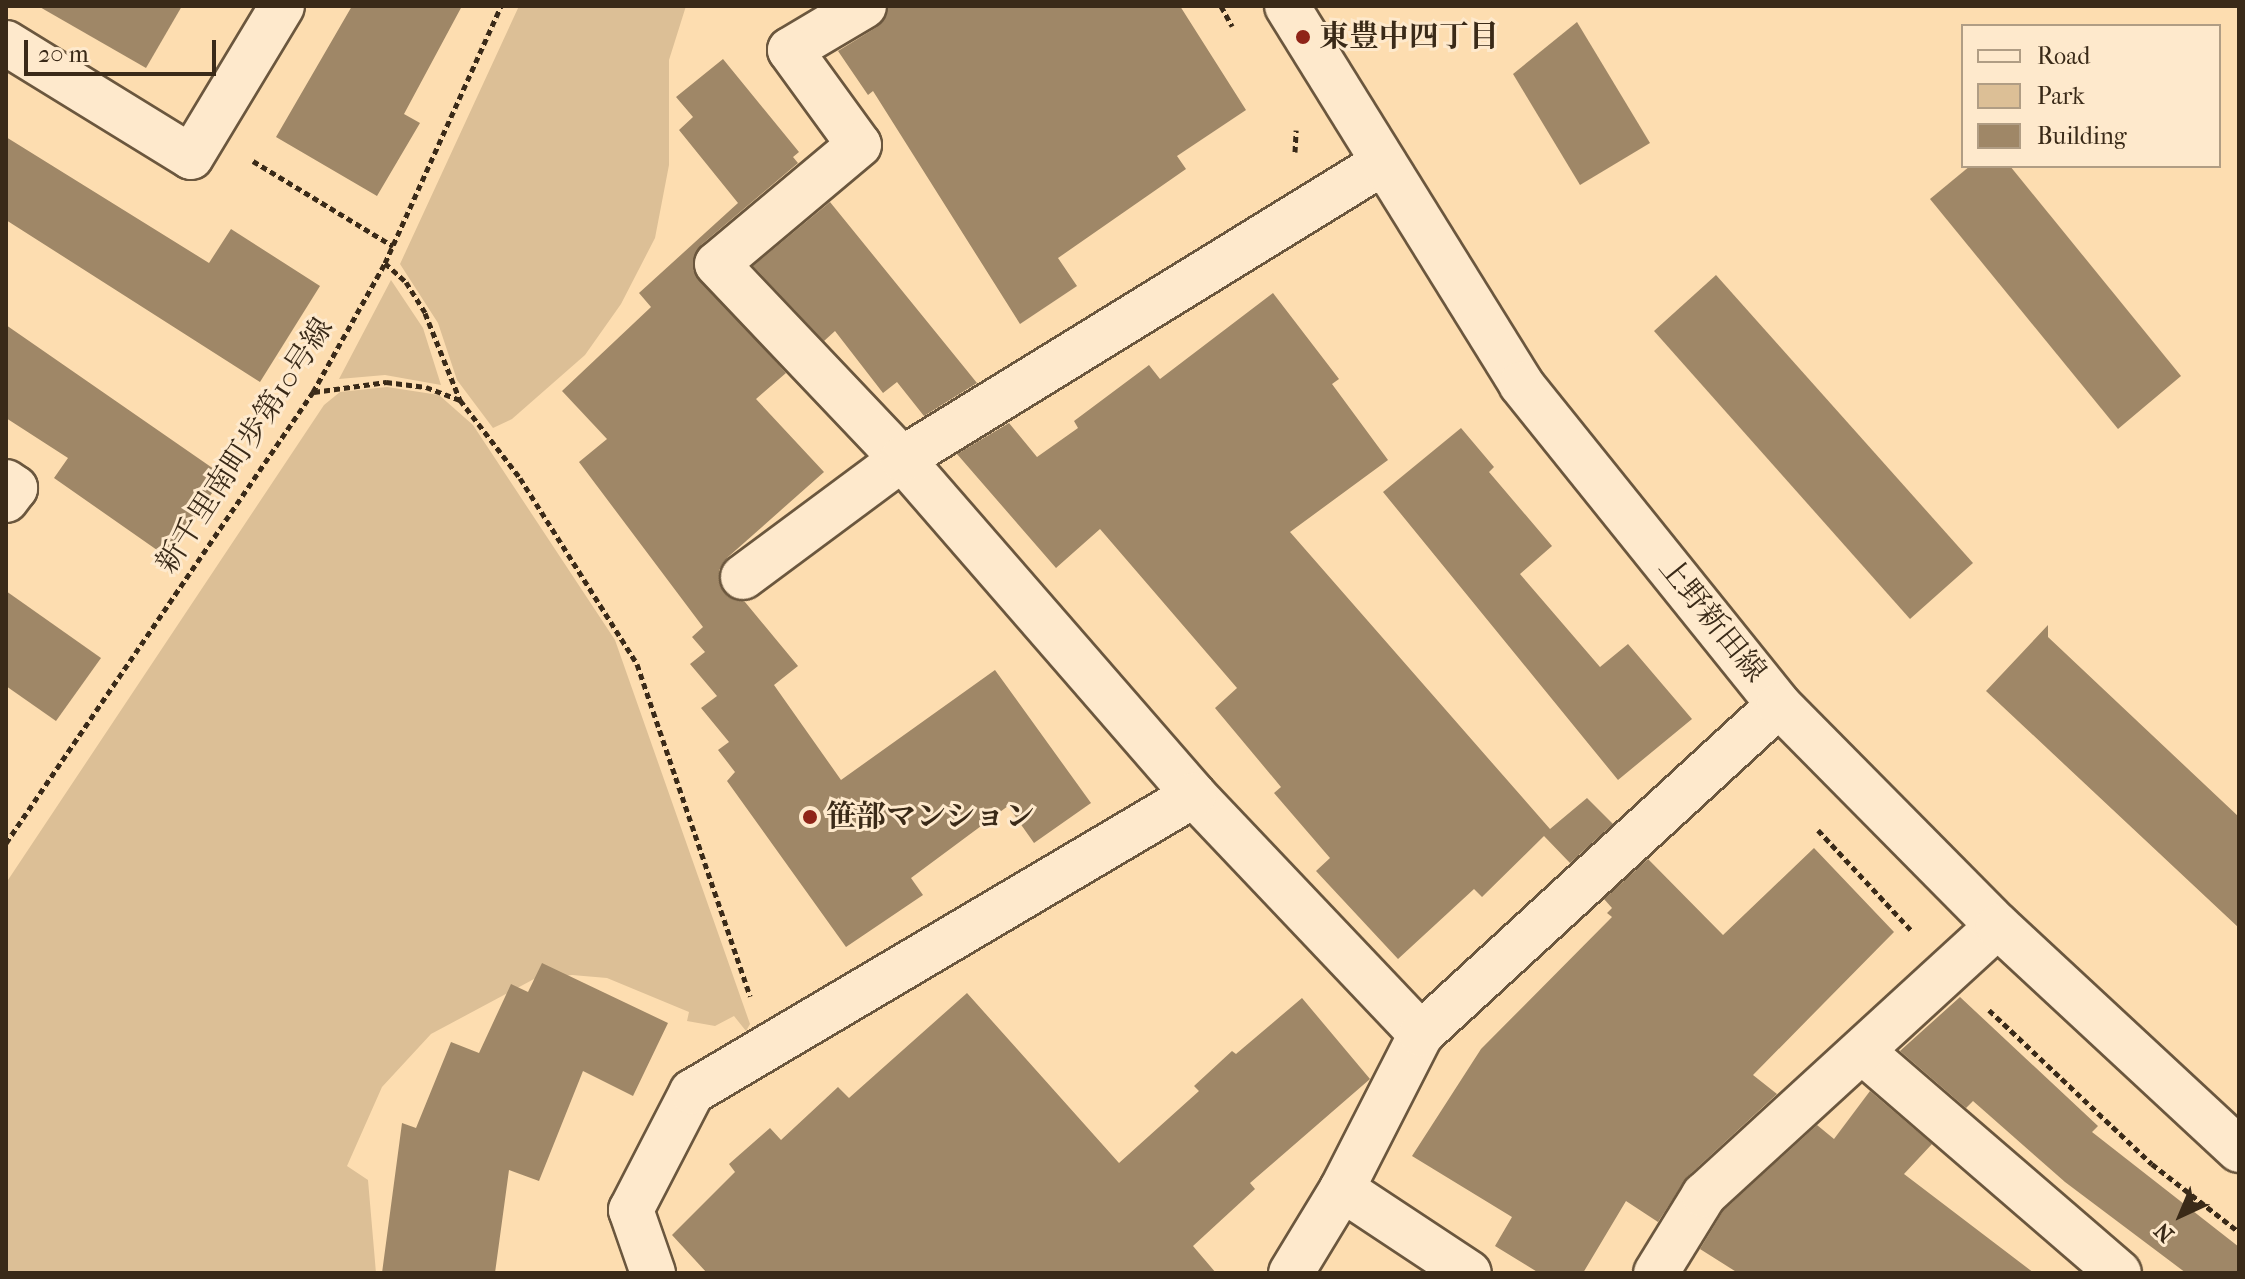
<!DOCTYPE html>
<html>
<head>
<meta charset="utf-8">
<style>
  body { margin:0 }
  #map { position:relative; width:2245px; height:1279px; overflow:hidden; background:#fdddb0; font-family:"IM FELL French Canon","Noto Serif JP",serif }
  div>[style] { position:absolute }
  .green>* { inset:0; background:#dcbf96 }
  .building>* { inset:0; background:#9f8767 }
  .path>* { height:5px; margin-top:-2.5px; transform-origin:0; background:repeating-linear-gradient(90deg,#3a2a18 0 6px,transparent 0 10px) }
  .roads { filter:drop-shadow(2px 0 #6b573e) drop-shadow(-2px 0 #6b573e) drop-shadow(0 2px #6b573e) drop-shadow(0 -2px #6b573e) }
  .minor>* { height:44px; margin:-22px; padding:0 22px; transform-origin:22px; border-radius:22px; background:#fee9cc }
  .tertiary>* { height:44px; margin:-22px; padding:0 22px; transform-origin:22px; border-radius:22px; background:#fee9cc }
  .dots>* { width:22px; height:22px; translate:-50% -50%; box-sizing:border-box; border:4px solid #fee9cc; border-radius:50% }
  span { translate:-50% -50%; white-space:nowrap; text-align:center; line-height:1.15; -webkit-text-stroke:6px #fee9cc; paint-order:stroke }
  .poi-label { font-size:30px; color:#3a2a18; font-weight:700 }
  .left { translate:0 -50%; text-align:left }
  .street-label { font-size:30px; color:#3a2a18 }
  .frame { position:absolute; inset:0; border:8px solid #3a2a18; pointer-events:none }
  .legend { position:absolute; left:1961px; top:24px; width:260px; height:144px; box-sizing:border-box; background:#fee9cc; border:2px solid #b09d84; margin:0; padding:10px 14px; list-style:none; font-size:24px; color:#3a2a18 }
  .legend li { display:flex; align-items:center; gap:16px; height:40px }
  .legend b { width:40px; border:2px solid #b09d84 }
  .north { position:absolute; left:2141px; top:1175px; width:80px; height:80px; -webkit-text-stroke:6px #fee9cc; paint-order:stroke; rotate:224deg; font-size:22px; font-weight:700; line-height:32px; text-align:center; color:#3a2a18 }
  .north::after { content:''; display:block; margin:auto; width:28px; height:36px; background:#3a2a18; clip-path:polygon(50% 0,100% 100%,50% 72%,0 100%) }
  .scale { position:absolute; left:24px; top:40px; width:192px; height:36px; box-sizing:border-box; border:4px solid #3a2a18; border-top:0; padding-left:10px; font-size:24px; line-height:28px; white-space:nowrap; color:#3a2a18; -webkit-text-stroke:6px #fee9cc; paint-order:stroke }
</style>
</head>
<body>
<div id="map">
  <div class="green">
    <i style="clip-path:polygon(519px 6px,686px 6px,669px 60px,669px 165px,655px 238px,621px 304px,585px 355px,512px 419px,493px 428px,457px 380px,438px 323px,400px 264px)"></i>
    <i style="clip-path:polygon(391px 280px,423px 328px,441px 385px,385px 375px,339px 379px)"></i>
    <i style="clip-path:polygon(387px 387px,439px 395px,473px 425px,615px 640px,750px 1024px,746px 1031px,734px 1016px,715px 1026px,687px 1021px,689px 1012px,607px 978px,572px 975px,534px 979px,431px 1034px,382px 1087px,347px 1166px,368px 1180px,376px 1273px,6px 1273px,6px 883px,324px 405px,340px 392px)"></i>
  </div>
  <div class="building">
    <i style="clip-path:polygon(38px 6px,182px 6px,146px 68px)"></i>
    <i style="clip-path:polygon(352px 6px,462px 6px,404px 114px,420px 123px,377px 196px,276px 137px)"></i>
    <i style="clip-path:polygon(889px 6px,1180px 6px,1246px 110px,1177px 156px,1186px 169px,1058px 258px,1077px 286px,1020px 324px,873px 91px,868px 95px,838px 51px,877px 27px)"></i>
    <i style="clip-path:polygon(1577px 22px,1650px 143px,1580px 185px,1513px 74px)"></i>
    <i style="clip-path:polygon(723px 59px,799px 152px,793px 157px,798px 163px,701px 245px,693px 270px,786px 373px,756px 399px,824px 472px,728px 557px,719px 570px,723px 591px,745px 602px,798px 666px,774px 685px,841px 780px,995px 670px,1091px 803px,1034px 843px,1008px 806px,911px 878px,923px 895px,846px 947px,727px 781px,735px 772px,718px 750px,729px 742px,701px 708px,717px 696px,690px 664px,705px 652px,692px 637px,703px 627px,579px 462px,607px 439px,562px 391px,651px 307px,639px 293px,738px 203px,679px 130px,693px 117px,676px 97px)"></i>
    <i style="clip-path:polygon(6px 137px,209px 263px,231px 229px,320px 286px,260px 382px,6px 220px)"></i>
    <i style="clip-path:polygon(1970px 166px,2010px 166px,2181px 376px,2118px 429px,1930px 199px)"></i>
    <i style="clip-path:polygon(830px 202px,977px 383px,924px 416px,897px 382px,883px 393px,835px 331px,824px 341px,753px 266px)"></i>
    <i style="clip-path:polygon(1716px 275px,1973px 563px,1910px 619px,1654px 331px)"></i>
    <i style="clip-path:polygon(1273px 293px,1339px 379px,1332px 384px,1388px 460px,1290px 532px,1550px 829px,1587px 798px,1613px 824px,1570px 863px,1544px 836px,1482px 897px,1474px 889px,1398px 959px,1316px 871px,1330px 858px,1274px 793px,1281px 787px,1215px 708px,1237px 688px,1100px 529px,1056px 568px,957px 454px,1009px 423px,1037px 457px,1078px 428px,1074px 421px,1149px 365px,1160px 379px)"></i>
    <i style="clip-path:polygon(6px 325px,224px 476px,167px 557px,54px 478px,68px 458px,6px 418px)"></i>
    <i style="clip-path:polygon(1461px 428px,1494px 467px,1489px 472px,1552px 546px,1520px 574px,1600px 667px,1628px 644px,1692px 719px,1618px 780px,1383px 492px)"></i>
    <i style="clip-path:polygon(6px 591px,101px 658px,56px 721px,6px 686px)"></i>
    <i style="clip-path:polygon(2048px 625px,2048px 637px,2239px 817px,2239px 928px,1986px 691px)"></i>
    <i style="clip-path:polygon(1814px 848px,1894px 932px,1753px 1075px,1777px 1094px,1687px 1177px,1658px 1222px,1626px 1201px,1583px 1273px,1539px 1273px,1495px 1246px,1512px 1217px,1412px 1156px,1481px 1049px,1612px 917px,1607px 913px,1612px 908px,1604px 899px,1648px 859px,1723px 935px)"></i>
    <i style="clip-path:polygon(542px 963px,668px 1023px,633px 1096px,583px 1071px,539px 1181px,509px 1170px,495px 1273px,382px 1273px,402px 1123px,416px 1128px,451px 1042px,479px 1053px,511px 984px,528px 992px)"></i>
    <i style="clip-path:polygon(967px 993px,1119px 1163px,1199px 1091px,1194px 1086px,1232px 1051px,1236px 1054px,1302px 998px,1370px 1079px,1250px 1183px,1255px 1189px,1193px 1246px,1216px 1273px,707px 1273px,672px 1235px,735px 1172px,729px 1164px,770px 1128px,781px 1140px,838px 1087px,849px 1098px)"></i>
    <i style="clip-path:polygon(1960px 997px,2098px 1126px,2092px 1132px,2239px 1247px,2239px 1273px,2186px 1273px,2065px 1182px,1973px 1101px,1966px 1108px,1900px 1051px)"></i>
    <i style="clip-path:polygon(1870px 1091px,1932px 1144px,1904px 1174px,2034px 1273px,1738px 1273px,1700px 1249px,1723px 1211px,1817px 1125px,1834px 1139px)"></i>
  </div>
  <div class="path">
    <i style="left:1221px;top:6px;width:23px;rotate:61deg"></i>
    <i style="left:1295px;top:152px;width:22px;rotate:-87deg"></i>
    <i style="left:253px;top:161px;width:164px;rotate:31.3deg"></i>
    <i style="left:385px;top:263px;width:28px;rotate:42deg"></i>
    <i style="left:406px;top:282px;width:36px;rotate:58deg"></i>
    <i style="left:425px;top:313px;width:94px;rotate:68.1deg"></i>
    <i style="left:460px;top:400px;width:98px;rotate:52.4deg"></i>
    <i style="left:520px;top:478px;width:220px;rotate:57.8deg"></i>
    <i style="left:637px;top:664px;width:351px;rotate:71.2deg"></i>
    <i style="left:314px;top:392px;width:73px;rotate:-7.9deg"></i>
    <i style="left:386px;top:382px;width:40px;rotate:7.1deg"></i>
    <i style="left:426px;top:387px;width:36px;rotate:21deg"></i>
    <i style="left:1818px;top:830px;width:138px;rotate:47.1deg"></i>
    <i style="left:6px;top:843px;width:546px;rotate:-55.76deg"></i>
    <i style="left:313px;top:392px;width:148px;rotate:-60.8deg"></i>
    <i style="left:385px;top:263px;width:282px;rotate:-65.7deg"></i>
    <i style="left:1989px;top:1010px;width:224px;rotate:43.4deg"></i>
    <i style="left:2152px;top:1164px;width:110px;rotate:38deg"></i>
  </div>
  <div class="roads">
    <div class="minor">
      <i style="left:864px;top:6px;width:86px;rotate:149.3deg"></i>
      <i style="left:790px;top:50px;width:117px;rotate:54deg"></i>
      <i style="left:859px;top:145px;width:185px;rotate:140deg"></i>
      <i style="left:717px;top:264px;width:269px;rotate:46.5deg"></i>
      <i style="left:902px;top:459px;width:445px;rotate:49deg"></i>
      <i style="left:1194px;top:795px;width:330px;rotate:46.5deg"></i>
      <i style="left:6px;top:43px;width:217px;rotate:31.6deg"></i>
      <i style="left:191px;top:157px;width:176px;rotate:-58.9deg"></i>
      <i style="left:6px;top:482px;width:11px;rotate:34deg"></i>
      <i style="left:15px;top:488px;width:15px;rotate:127deg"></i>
      <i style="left:743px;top:577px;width:198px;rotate:-36.6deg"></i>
      <i style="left:902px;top:459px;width:563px;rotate:-31.63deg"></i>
      <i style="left:1863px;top:1052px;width:338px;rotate:40.8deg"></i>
      <i style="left:1342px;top:1189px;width:152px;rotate:33.5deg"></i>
      <i style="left:653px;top:1273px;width:67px;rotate:-109.2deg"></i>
      <i style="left:631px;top:1210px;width:133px;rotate:-62.7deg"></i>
      <i style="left:692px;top:1092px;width:583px;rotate:-30.61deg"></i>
      <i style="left:1291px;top:1273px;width:98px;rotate:-58.7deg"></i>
      <i style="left:1342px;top:1189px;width:174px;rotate:-63deg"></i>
      <i style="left:1421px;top:1034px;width:486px;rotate:-42.6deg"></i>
      <i style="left:1656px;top:1273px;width:92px;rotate:-58.4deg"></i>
      <i style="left:1704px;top:1195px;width:398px;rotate:-42.5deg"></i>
    </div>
    <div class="tertiary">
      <i style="left:1287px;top:6px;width:445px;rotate:58.2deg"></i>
      <i style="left:1521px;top:384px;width:412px;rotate:51.2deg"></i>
      <i style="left:1779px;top:705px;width:311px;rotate:45.3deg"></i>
      <i style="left:1998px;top:926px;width:329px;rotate:42.9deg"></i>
    </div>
  </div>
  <div class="dots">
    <i style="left:1303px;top:37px;background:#8f2418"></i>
    <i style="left:810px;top:817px;background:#8f2418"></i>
  </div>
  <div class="poi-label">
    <span class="left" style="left:1319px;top:37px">東豊中四丁目</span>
    <span class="left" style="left:826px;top:817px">笹部マンション</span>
  </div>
  <div class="street-label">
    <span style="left:245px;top:446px;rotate:-57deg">新千里南町歩第10号線</span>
    <span style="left:1712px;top:620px;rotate:51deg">上野新田線</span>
  </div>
  <div class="frame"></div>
  <ul class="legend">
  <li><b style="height:10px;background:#fee9cc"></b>Road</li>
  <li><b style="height:22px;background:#dcbf96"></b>Park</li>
  <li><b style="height:22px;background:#9f8767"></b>Building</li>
  </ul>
  <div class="north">N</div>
  <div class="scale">20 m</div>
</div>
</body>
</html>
